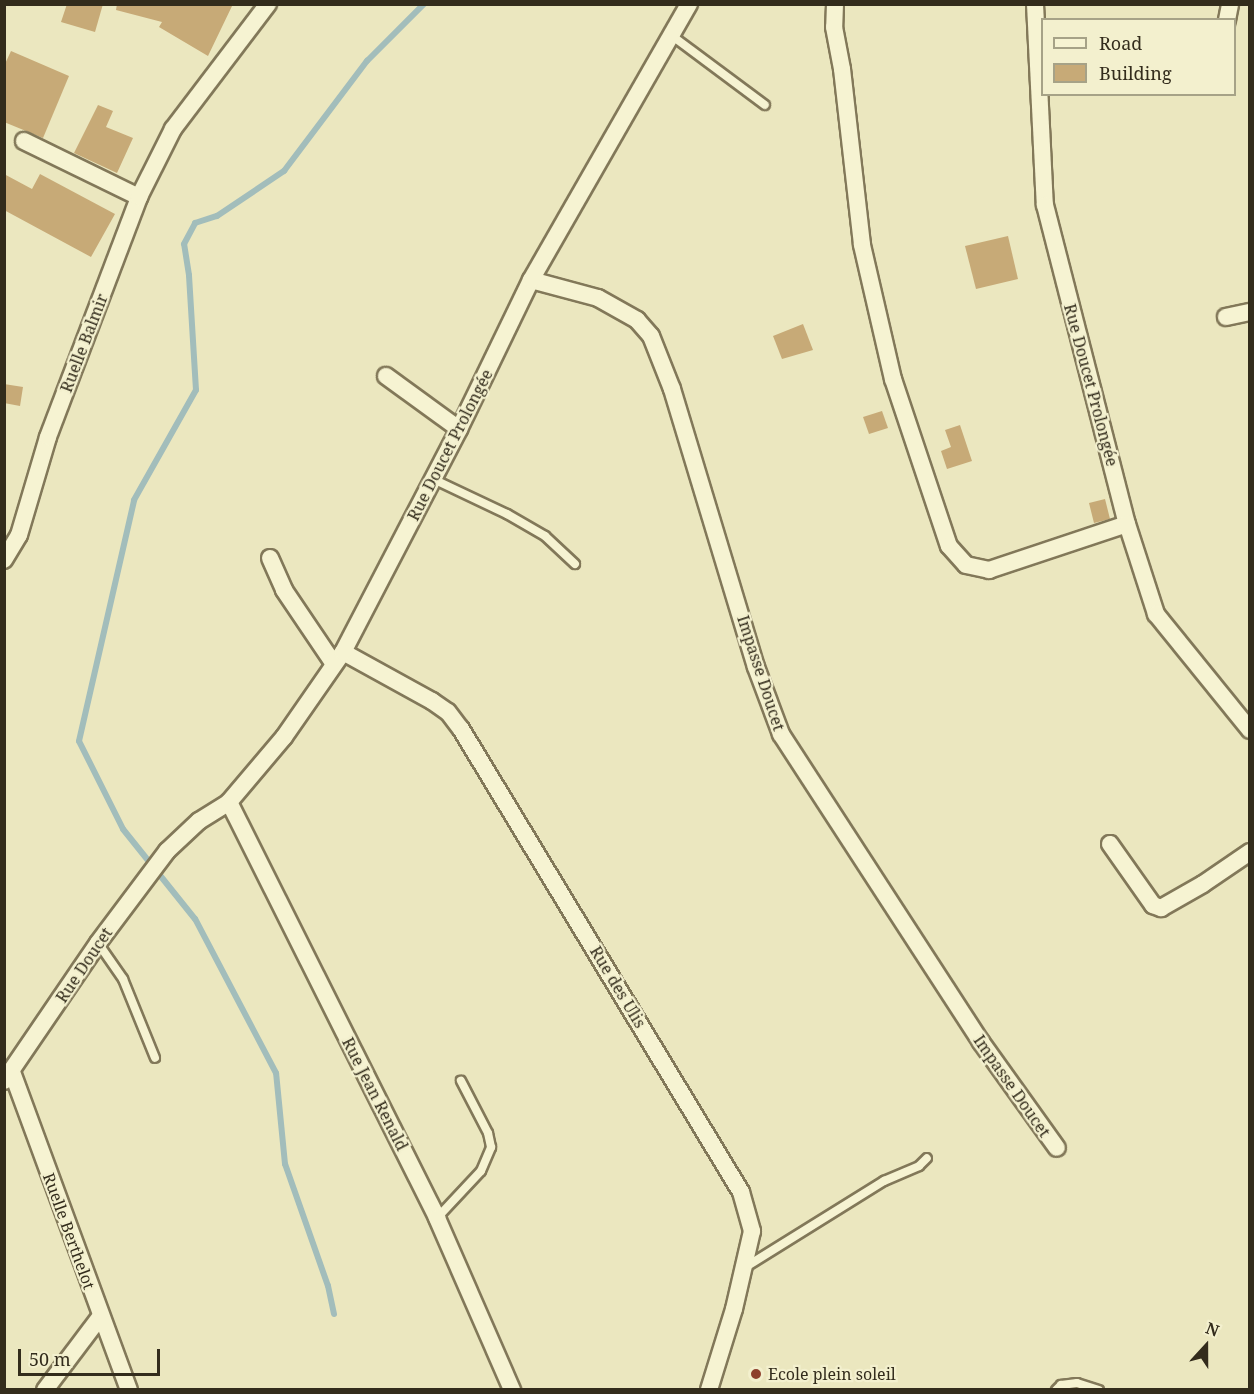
<!DOCTYPE html>
<html>
<head>
<meta charset="utf-8">
<style>
  body { margin:0 }
  #map { position:relative; width:1254px; height:1394px; overflow:hidden; background:#ebe7bf; font-family:"Noto Serif",serif }
  div>[style] { position:absolute }
  .stream>* { height:6px; margin:-3px; padding:0 3px; transform-origin:3px; border-radius:3px; background:#a2bdbb }
  .building>* { inset:0; background:#c7aa77 }
  .roads { filter:drop-shadow(2px 0 #827859) drop-shadow(-2px 0 #827859) drop-shadow(0 2px #827859) drop-shadow(0 -2px #827859) }
  .lane>* { height:8px; margin:-4px; padding:0 4px; transform-origin:4px; border-radius:4px; background:#f6f3d2 }
  .street>* { height:16px; margin:-8px; padding:0 8px; transform-origin:8px; border-radius:8px; background:#f6f3d2 }
  .dots>* { width:16px; height:16px; translate:-50% -50%; box-sizing:border-box; border:3px solid #f3f0ce; border-radius:50% }
  span { translate:-50% -50%; white-space:nowrap; text-align:center; line-height:1.15; -webkit-text-stroke:4.5px #f3f0ce; paint-order:stroke }
  .street-label { font-size:16px; color:#332c1c }
  .poi-label { font-size:16px; color:#332c1c }
  .left { translate:0 -50%; text-align:left }
  .frame { position:absolute; inset:0; border:6px solid #332c1c; pointer-events:none }
  .legend { position:absolute; left:1041px; top:18px; width:195px; height:78px; box-sizing:border-box; background:#f3f0ce; border:2px solid #a6a287; margin:0; padding:8px 10px; list-style:none; font-size:18px; color:#332c1c }
  .legend li { display:flex; align-items:center; gap:12px; height:30px }
  .legend b { width:30px; border:2px solid #a6a287 }
  .north { position:absolute; left:1176px; top:1316px; width:60px; height:60px; -webkit-text-stroke:4px #f3f0ce; paint-order:stroke; rotate:21deg; font-size:16px; font-weight:700; line-height:24px; text-align:center; color:#332c1c }
  .north::after { content:''; display:block; margin:auto; width:21px; height:27px; background:#332c1c; clip-path:polygon(50% 0,100% 100%,50% 72%,0 100%) }
  .scale { position:absolute; left:18px; top:1349px; width:142px; height:27px; box-sizing:border-box; border:3px solid #332c1c; border-top:0; padding-left:8px; font-size:18px; line-height:21px; white-space:nowrap; color:#332c1c; -webkit-text-stroke:4px #f3f0ce; paint-order:stroke }
</style>
</head>
<body>
<div id="map">
  <div class="stream">
    <i style="left:334px;top:1314px;width:29px;rotate:-102deg"></i>
    <i style="left:328px;top:1286px;width:129px;rotate:-109.4deg"></i>
    <i style="left:285px;top:1164px;width:91px;rotate:-95.6deg"></i>
    <i style="left:276px;top:1073px;width:174px;rotate:-117.7deg"></i>
    <i style="left:195px;top:919px;width:115px;rotate:-128.7deg"></i>
    <i style="left:123px;top:829px;width:98px;rotate:-116.6deg"></i>
    <i style="left:79px;top:741px;width:247px;rotate:-77.1deg"></i>
    <i style="left:134px;top:500px;width:126px;rotate:-60.6deg"></i>
    <i style="left:196px;top:390px;width:115px;rotate:-93.5deg"></i>
    <i style="left:189px;top:275px;width:31px;rotate:-99deg"></i>
    <i style="left:184px;top:244px;width:24px;rotate:-62deg"></i>
    <i style="left:195px;top:223px;width:23px;rotate:-18deg"></i>
    <i style="left:217px;top:216px;width:81px;rotate:-33.9deg"></i>
    <i style="left:284px;top:171px;width:138px;rotate:-53deg"></i>
    <i style="left:367px;top:61px;width:81px;rotate:-45deg"></i>
  </div>
  <div class="building">
    <i style="clip-path:polygon(67px 4px,103px 4px,95px 32px,61px 22px)"></i>
    <i style="clip-path:polygon(117px 4px,233px 4px,208px 56px,159px 27px,162px 22px,116px 10px)"></i>
    <i style="clip-path:polygon(11px 51px,69px 76px,43px 138px,4px 122px,4px 66px)"></i>
    <i style="clip-path:polygon(98px 105px,113px 111px,106px 127px,133px 138px,117px 173px,74px 153px)"></i>
    <i style="clip-path:polygon(4px 174px,32px 189px,40px 174px,115px 214px,91px 257px,4px 210px)"></i>
    <i style="clip-path:polygon(1008px 236px,1018px 279px,976px 289px,965px 246px)"></i>
    <i style="clip-path:polygon(803px 324px,813px 350px,782px 359px,773px 336px)"></i>
    <i style="clip-path:polygon(4px 384px,23px 387px,20px 406px,4px 403px)"></i>
    <i style="clip-path:polygon(882px 411px,888px 428px,869px 434px,863px 417px)"></i>
    <i style="clip-path:polygon(960px 425px,972px 461px,947px 469px,941px 451px,951px 447px,945px 430px)"></i>
    <i style="clip-path:polygon(1105px 499px,1110px 519px,1094px 523px,1089px 503px)"></i>
  </div>
  <div class="roads">
    <div class="lane">
      <i style="left:671px;top:35px;width:117px;rotate:36.7deg"></i>
      <i style="left:433px;top:479px;width:82px;rotate:25.3deg"></i>
      <i style="left:507px;top:514px;width:44px;rotate:30.1deg"></i>
      <i style="left:545px;top:536px;width:41px;rotate:43deg"></i>
      <i style="left:98px;top:943px;width:44px;rotate:55.2deg"></i>
      <i style="left:123px;top:979px;width:85px;rotate:67.9deg"></i>
      <i style="left:437px;top:1218px;width:64px;rotate:-46.9deg"></i>
      <i style="left:481px;top:1171px;width:26px;rotate:-67deg"></i>
      <i style="left:491px;top:1147px;width:14px;rotate:-102deg"></i>
      <i style="left:488px;top:1133px;width:59px;rotate:-117.4deg"></i>
      <i style="left:744px;top:1268px;width:165px;rotate:-31.9deg"></i>
      <i style="left:884px;top:1181px;width:38px;rotate:-23deg"></i>
      <i style="left:919px;top:1166px;width:11px;rotate:-45deg"></i>
      <i style="left:1056px;top:1390px;width:7px;rotate:-45deg"></i>
      <i style="left:1061px;top:1385px;width:16px;rotate:-7deg"></i>
      <i style="left:1077px;top:1383px;width:23px;rotate:18deg"></i>
    </div>
    <div class="street">
      <i style="left:835px;top:4px;width:23px;rotate:92deg"></i>
      <i style="left:834px;top:27px;width:43px;rotate:79.2deg"></i>
      <i style="left:842px;top:69px;width:177px;rotate:83.5deg"></i>
      <i style="left:862px;top:245px;width:138px;rotate:77deg"></i>
      <i style="left:893px;top:379px;width:176px;rotate:71.5deg"></i>
      <i style="left:949px;top:546px;width:25px;rotate:48deg"></i>
      <i style="left:966px;top:565px;width:24px;rotate:12deg"></i>
      <i style="left:989px;top:570px;width:145px;rotate:-18.4deg"></i>
      <i style="left:1035px;top:4px;width:201px;rotate:87.2deg"></i>
      <i style="left:1045px;top:205px;width:329px;rotate:75.6deg"></i>
      <i style="left:1127px;top:524px;width:95px;rotate:72.1deg"></i>
      <i style="left:1156px;top:614px;width:149px;rotate:51deg"></i>
      <i style="left:1227px;top:20px;width:16px;rotate:-79deg"></i>
      <i style="left:24px;top:141px;width:128px;rotate:26deg"></i>
      <i style="left:531px;top:280px;width:69px;rotate:15deg"></i>
      <i style="left:598px;top:298px;width:45px;rotate:29.4deg"></i>
      <i style="left:637px;top:320px;width:21px;rotate:49deg"></i>
      <i style="left:651px;top:336px;width:57px;rotate:68.4deg"></i>
      <i style="left:672px;top:389px;width:290px;rotate:73.2deg"></i>
      <i style="left:756px;top:667px;width:72px;rotate:69.5deg"></i>
      <i style="left:781px;top:734px;width:367px;rotate:57deg"></i>
      <i style="left:981px;top:1042px;width:130px;rotate:54.4deg"></i>
      <i style="left:1226px;top:317px;width:25px;rotate:-12deg"></i>
      <i style="left:386px;top:376px;width:90px;rotate:36deg"></i>
      <i style="left:270px;top:558px;width:35px;rotate:66deg"></i>
      <i style="left:284px;top:590px;width:89px;rotate:56deg"></i>
      <i style="left:4px;top:560px;width:29px;rotate:-59deg"></i>
      <i style="left:19px;top:535px;width:102px;rotate:-73.5deg"></i>
      <i style="left:48px;top:437px;width:257px;rotate:-69.2deg"></i>
      <i style="left:139px;top:197px;width:76px;rotate:-63.4deg"></i>
      <i style="left:173px;top:129px;width:157px;rotate:-52.8deg"></i>
      <i style="left:343px;top:652px;width:102px;rotate:28.8deg"></i>
      <i style="left:432px;top:701px;width:19px;rotate:35deg"></i>
      <i style="left:448px;top:712px;width:21px;rotate:53deg"></i>
      <i style="left:461px;top:729px;width:541px;rotate:58.84deg"></i>
      <i style="left:741px;top:1192px;width:41px;rotate:74.2deg"></i>
      <i style="left:752px;top:1231px;width:80px;rotate:103deg"></i>
      <i style="left:734px;top:1309px;width:85px;rotate:107.2deg"></i>
      <i style="left:229px;top:802px;width:465px;rotate:63.4deg"></i>
      <i style="left:437px;top:1218px;width:188px;rotate:66.4deg"></i>
      <i style="left:1110px;top:844px;width:75px;rotate:54.8deg"></i>
      <i style="left:1153px;top:905px;width:9px;rotate:21deg"></i>
      <i style="left:1161px;top:908px;width:48px;rotate:-29.7deg"></i>
      <i style="left:1203px;top:884px;width:57px;rotate:-34.2deg"></i>
      <i style="left:12px;top:1072px;width:339px;rotate:69.8deg"></i>
      <i style="left:4px;top:1081px;width:167px;rotate:-55.7deg"></i>
      <i style="left:98px;top:943px;width:115px;rotate:-53.1deg"></i>
      <i style="left:167px;top:851px;width:44px;rotate:-43.2deg"></i>
      <i style="left:199px;top:821px;width:36px;rotate:-32deg"></i>
      <i style="left:229px;top:802px;width:85px;rotate:-49.8deg"></i>
      <i style="left:284px;top:737px;width:103px;rotate:-55.2deg"></i>
      <i style="left:343px;top:652px;width:251px;rotate:-62.5deg"></i>
      <i style="left:459px;top:429px;width:165px;rotate:-64.2deg"></i>
      <i style="left:531px;top:280px;width:318px;rotate:-60.2deg"></i>
      <i style="left:45px;top:1390px;width:91px;rotate:-53deg"></i>
    </div>
  </div>
  <div class="dots">
    <i style="left:756px;top:1374px;background:#8e402c"></i>
  </div>
  <div class="street-label">
    <span style="left:84px;top:343px;rotate:-69deg">Ruelle Balmir</span>
    <span style="left:1091px;top:385px;rotate:75deg">Rue Doucet Prolongée</span>
    <span style="left:450px;top:445px;rotate:-63deg">Rue Doucet Prolongée</span>
    <span style="left:761px;top:673px;rotate:72deg">Impasse Doucet</span>
    <span style="left:84px;top:965px;rotate:-56deg">Rue Doucet</span>
    <span style="left:618px;top:987px;rotate:59deg">Rue des Ulis</span>
    <span style="left:1012px;top:1086px;rotate:55deg">Impasse Doucet</span>
    <span style="left:375px;top:1094px;rotate:63deg">Rue Jean Renald</span>
    <span style="left:69px;top:1231px;rotate:70deg">Ruelle Berthelot</span>
  </div>
  <div class="poi-label">
    <span class="left" style="left:768px;top:1374px">Ecole plein soleil</span>
  </div>
  <div class="frame"></div>
  <ul class="legend">
  <li><b style="height:8px;background:#f6f3d2"></b>Road</li>
  <li><b style="height:16px;background:#c7aa77"></b>Building</li>
  </ul>
  <div class="north">N</div>
  <div class="scale">50 m</div>
</div>
</body>
</html>
